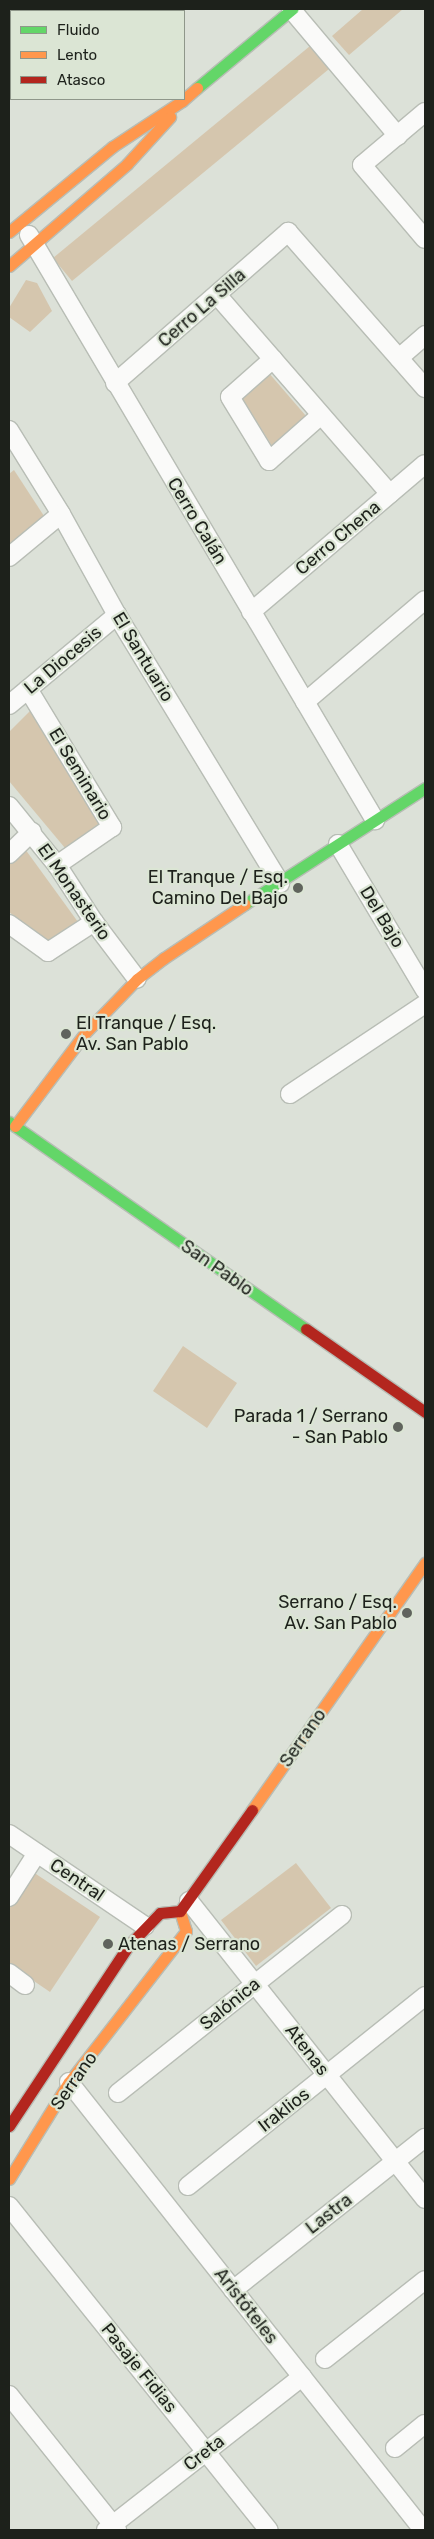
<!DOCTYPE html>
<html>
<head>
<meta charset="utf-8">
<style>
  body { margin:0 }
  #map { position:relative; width:434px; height:2539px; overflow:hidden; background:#dce1d8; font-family:Rubik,sans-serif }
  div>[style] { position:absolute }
  .green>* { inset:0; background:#d5c6ae }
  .roads { filter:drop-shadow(1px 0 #b8bdb5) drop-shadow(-1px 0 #b8bdb5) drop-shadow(0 1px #b8bdb5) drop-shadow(0 -1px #b8bdb5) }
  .street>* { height:18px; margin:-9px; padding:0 9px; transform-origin:9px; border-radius:9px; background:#fafaf9 }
  .fast>* { height:11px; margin:-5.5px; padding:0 5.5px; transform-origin:5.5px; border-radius:5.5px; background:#63d668 }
  .slow>* { height:11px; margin:-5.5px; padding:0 5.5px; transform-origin:5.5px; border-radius:5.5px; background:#ff974d }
  .jam>* { height:11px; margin:-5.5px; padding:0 5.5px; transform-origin:5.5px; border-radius:5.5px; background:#b3261e }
  .dots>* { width:14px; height:14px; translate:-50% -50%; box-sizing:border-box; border:2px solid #dbe5d4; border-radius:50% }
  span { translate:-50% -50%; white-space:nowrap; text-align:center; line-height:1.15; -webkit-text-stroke:4.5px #dbe5d4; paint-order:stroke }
  .street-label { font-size:18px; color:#1d211b }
  .poi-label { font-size:18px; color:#1d211b }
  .right { translate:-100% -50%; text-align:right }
  .left { translate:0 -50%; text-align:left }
  .frame { position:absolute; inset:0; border:10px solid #1d211b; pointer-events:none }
  .legend { position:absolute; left:10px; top:10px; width:175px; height:90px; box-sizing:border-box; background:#dbe5d4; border:1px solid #8f978a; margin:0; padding:6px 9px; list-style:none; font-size:15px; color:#1d211b }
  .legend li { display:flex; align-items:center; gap:10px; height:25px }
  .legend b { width:25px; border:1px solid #8f978a }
</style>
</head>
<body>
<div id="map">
  <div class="green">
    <i style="clip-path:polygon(363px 9px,403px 9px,349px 55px,332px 36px)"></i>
    <i style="clip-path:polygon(310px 46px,329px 69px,72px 281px,53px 258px)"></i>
    <i style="clip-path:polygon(26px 280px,37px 283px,52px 311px,30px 332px,9px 317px,9px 308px)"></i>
    <i style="clip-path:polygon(268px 372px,306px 416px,272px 446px,242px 398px)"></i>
    <i style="clip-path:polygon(14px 470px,44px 516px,9px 546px,9px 474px)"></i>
    <i style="clip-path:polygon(32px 709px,100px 823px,65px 848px,9px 781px,9px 732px)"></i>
    <i style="clip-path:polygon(25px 849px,78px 922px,49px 943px,9px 912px,9px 864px)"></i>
    <i style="clip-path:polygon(183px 1346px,237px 1383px,207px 1428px,153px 1391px)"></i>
    <i style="clip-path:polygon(296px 1863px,331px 1908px,256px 1966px,221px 1920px)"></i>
    <i style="clip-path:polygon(33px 1872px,100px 1917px,50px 1992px,9px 1964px,9px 1909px)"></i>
  </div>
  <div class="roads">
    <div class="street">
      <i style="left:291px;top:9px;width:166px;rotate:49.9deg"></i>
      <i style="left:425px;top:112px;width:82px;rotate:139.9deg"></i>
      <i style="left:362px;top:165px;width:97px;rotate:49.6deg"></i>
      <i style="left:29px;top:235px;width:680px;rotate:59.4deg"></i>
      <i style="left:218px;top:296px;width:262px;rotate:49deg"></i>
      <i style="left:399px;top:358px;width:35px;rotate:-41deg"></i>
      <i style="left:273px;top:359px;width:57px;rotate:138.5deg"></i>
      <i style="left:230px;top:397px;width:75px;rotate:58.6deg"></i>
      <i style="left:269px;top:461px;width:69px;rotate:-41.5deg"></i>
      <i style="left:115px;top:383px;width:230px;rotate:-41.1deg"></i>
      <i style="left:288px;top:232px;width:208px;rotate:48.7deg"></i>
      <i style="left:9px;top:430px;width:99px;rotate:58.2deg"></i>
      <i style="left:61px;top:514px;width:115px;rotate:61deg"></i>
      <i style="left:117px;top:615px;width:314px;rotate:58.7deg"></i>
      <i style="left:9px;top:557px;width:67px;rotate:-39.6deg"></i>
      <i style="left:251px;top:612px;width:228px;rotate:-40.4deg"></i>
      <i style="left:28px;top:689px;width:162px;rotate:58.7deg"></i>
      <i style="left:112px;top:827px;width:67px;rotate:145.4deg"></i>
      <i style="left:305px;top:702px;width:157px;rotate:-40.4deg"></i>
      <i style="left:9px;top:705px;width:141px;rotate:-39.8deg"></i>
      <i style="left:9px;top:806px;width:76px;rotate:50.9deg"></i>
      <i style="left:57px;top:865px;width:68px;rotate:57deg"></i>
      <i style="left:94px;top:922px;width:71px;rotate:53deg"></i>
      <i style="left:338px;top:844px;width:170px;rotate:59.2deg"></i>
      <i style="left:9px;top:854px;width:32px;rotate:-44deg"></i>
      <i style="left:9px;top:924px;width:48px;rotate:35.7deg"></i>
      <i style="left:48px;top:952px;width:55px;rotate:-33.1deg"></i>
      <i style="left:290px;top:1094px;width:162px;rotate:-33.7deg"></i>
      <i style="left:9px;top:1834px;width:164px;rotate:34.1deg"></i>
      <i style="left:9px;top:1897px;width:52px;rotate:-57.5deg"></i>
      <i style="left:189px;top:1901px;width:380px;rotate:51.6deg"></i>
      <i style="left:9px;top:1973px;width:20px;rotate:37deg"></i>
      <i style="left:69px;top:2082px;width:571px;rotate:51.68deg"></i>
      <i style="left:118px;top:2093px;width:286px;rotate:-38.5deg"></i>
      <i style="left:188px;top:2186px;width:304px;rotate:-38.7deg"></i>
      <i style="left:9px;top:2206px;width:415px;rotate:51.3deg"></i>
      <i style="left:233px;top:2290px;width:245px;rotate:-38.4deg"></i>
      <i style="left:325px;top:2359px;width:127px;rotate:-38.3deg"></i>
      <i style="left:9px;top:2395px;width:173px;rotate:51.3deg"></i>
      <i style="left:395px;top:2448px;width:38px;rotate:-39deg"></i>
      <i style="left:106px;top:2530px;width:249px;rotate:-38deg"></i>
    </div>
    <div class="fast">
      <i style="left:197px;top:88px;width:124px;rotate:-39.7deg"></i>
      <i style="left:245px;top:904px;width:214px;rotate:-32.8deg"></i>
      <i style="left:9px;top:1122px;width:362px;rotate:34.9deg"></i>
    </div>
    <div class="slow">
      <i style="left:9px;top:232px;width:134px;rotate:-39.5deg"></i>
      <i style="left:112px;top:147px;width:84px;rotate:-33.3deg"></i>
      <i style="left:182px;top:101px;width:20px;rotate:-41deg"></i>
      <i style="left:9px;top:266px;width:156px;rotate:-40.8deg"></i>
      <i style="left:127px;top:164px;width:64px;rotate:-47.5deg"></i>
      <i style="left:15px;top:1126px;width:116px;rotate:-53deg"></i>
      <i style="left:85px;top:1033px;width:75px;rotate:-46.1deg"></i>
      <i style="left:137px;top:979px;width:34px;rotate:-38deg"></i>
      <i style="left:164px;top:958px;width:97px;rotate:-33.7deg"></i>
      <i style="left:252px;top:1810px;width:302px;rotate:-55deg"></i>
      <i style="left:9px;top:2179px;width:114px;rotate:-58.3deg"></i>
      <i style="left:69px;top:2082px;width:191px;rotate:-52.2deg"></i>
      <i style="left:186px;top:1931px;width:21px;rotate:-107deg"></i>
    </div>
    <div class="jam">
      <i style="left:306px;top:1329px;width:145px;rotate:34.9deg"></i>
      <i style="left:9px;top:2126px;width:216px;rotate:-56.5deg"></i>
      <i style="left:128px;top:1946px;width:46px;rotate:-45.9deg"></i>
      <i style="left:160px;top:1913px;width:20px;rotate:-6deg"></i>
      <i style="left:180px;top:1911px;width:124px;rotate:-54.5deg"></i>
    </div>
  </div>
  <div class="dots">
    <i style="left:298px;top:888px;background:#60645d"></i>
    <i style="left:66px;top:1034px;background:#60645d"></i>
    <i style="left:398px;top:1427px;background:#60645d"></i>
    <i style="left:407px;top:1613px;background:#60645d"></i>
    <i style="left:108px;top:1944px;background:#60645d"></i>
  </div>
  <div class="street-label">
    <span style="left:202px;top:308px;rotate:-41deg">Cerro La Silla</span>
    <span style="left:197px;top:521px;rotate:59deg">Cerro Calán</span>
    <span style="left:338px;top:538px;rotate:-40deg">Cerro Chena</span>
    <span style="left:143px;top:657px;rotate:59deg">El Santuario</span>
    <span style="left:63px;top:660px;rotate:-40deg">La Diocesis</span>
    <span style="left:80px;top:774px;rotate:59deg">El Seminario</span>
    <span style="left:74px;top:892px;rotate:55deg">El Monasterio</span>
    <span style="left:382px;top:917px;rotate:59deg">Del Bajo</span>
    <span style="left:217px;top:1268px;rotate:35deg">San Pablo</span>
    <span style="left:303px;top:1738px;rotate:-55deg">Serrano</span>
    <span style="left:77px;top:1880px;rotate:34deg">Central</span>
    <span style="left:230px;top:2004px;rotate:-39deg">Salónica</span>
    <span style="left:307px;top:2050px;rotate:52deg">Atenas</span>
    <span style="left:74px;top:2081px;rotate:-55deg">Serrano</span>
    <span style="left:284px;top:2110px;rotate:-38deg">Iraklios</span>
    <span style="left:329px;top:2214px;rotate:-38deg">Lastra</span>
    <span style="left:246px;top:2306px;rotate:52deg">Aristóteles</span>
    <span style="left:139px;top:2368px;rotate:51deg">Pasaje Fidias</span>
    <span style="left:204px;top:2453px;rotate:-38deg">Creta</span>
  </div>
  <div class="poi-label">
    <span class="right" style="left:288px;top:888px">El Tranque / Esq.<br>Camino Del Bajo</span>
    <span class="left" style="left:76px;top:1034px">El Tranque / Esq.<br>Av. San Pablo</span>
    <span class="right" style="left:388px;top:1427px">Parada 1 / Serrano<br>- San Pablo</span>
    <span class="right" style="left:397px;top:1613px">Serrano / Esq.<br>Av. San Pablo</span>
    <span class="left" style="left:118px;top:1944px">Atenas / Serrano</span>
  </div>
  <div class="frame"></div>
  <ul class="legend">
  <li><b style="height:6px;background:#63d668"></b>Fluido</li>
  <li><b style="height:6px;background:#ff974d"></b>Lento</li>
  <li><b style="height:6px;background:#b3261e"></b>Atasco</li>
  </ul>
</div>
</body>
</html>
